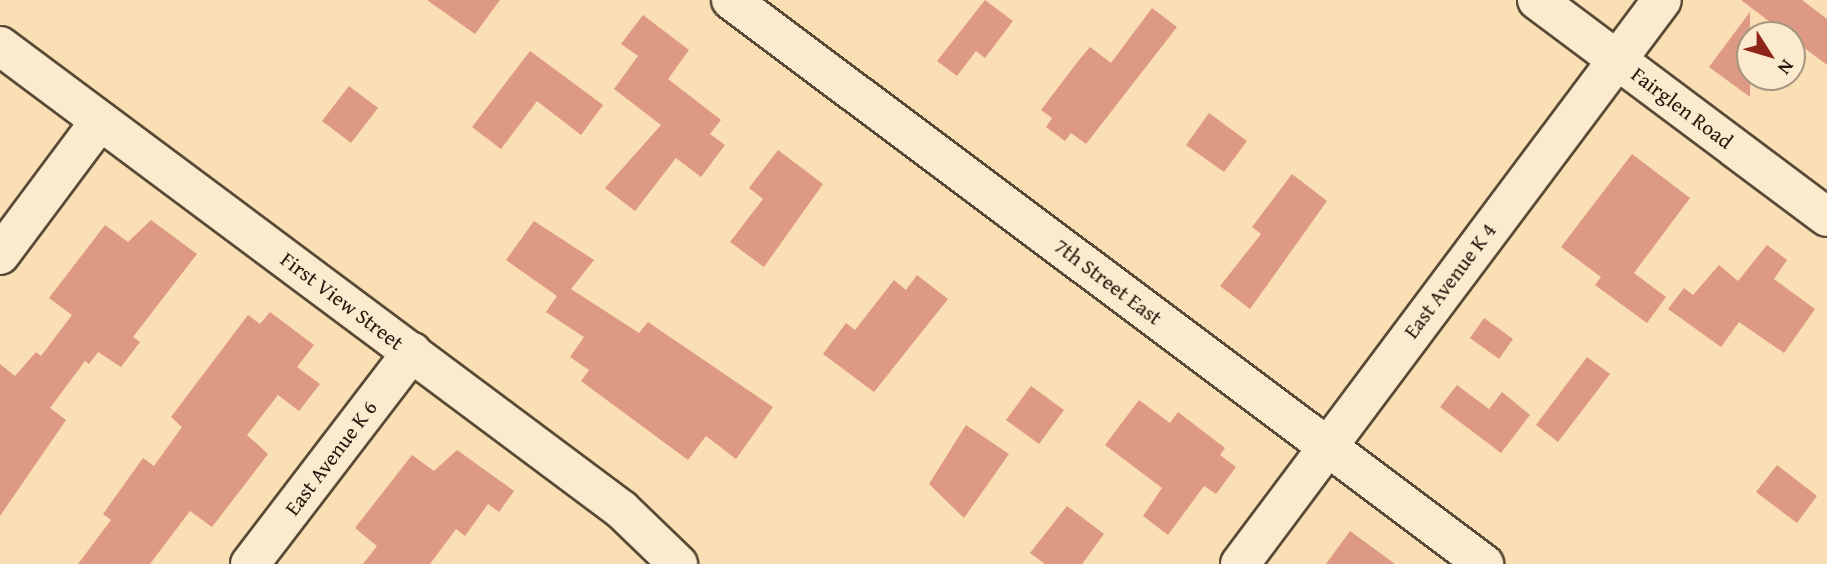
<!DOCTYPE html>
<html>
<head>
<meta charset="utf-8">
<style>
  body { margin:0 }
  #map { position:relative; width:1827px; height:564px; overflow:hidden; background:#fadeb4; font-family:"Gentium Book Plus",serif }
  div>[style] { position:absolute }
  .building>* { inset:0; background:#de9984 }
  .roads { filter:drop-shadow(2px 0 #584a36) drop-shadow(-2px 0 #584a36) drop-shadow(0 2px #584a36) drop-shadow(0 -2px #584a36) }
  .minor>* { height:38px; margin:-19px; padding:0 19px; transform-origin:19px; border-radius:19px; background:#fceace }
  span { translate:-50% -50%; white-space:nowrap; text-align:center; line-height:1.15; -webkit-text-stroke:5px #fceace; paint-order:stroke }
  .street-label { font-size:21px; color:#22180c }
  .north { position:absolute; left:1736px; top:21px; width:70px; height:70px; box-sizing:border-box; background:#fceace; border:2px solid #a59680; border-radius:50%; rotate:127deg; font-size:19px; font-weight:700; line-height:28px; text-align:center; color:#22180c }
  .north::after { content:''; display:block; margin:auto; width:24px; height:32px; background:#8f2418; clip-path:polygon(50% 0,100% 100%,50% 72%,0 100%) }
</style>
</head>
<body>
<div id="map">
  <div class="building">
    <i style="clip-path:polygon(427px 0,500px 0,475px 34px)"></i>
    <i style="clip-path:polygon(985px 0,1013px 21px,985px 58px,976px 51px,957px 76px,937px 61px)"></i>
    <i style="clip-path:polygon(1741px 0,1802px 0,1827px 19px,1827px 65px)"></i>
    <i style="clip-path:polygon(1152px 8px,1177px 27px,1086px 144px,1071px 133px,1065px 141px,1046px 127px,1052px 118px,1041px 110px,1079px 60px,1090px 47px,1111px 63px)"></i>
    <i style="clip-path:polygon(1750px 12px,1750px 97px,1709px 67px)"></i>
    <i style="clip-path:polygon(643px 15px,689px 50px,668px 79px,721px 120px,710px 134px,725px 145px,701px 177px,676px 158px,635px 211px,605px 188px,661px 125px,614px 89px,638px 56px,621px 44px)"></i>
    <i style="clip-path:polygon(530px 51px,603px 105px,581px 135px,537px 101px,501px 149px,472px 127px)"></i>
    <i style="clip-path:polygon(349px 86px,378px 108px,351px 143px,322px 121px)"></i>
    <i style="clip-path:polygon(1209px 113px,1247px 141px,1224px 172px,1186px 145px)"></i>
    <i style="clip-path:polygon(778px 150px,823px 184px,764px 267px,730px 242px,763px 199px,749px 188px)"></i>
    <i style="clip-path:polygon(1632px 154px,1690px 198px,1634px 273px,1666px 297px,1647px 323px,1595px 285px,1601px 277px,1561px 247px)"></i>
    <i style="clip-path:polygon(1292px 174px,1327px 201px,1250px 309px,1220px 286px,1261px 234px,1252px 227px)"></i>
    <i style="clip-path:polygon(151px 220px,197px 254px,133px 337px,140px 342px,121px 367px,98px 352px,89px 364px,85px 361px,50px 408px,66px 420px,0 516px,0 364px,15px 376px,36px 352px,41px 356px,72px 315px,49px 298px,105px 225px,128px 242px)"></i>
    <i style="clip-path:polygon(534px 221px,594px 260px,571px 289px,639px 333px,648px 322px,773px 407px,736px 459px,706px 436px,688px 460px,581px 381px,589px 370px,570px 357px,584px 337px,546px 312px,557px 296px,506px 260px)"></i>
    <i style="clip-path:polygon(1767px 245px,1787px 260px,1774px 279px,1815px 309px,1784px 353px,1739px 322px,1721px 347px,1668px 309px,1684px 288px,1693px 295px,1719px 265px,1738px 281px)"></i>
    <i style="clip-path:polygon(917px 275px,948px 299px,874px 392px,823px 354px,846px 323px,855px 330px,894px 280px,906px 290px)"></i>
    <i style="clip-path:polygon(270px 312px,314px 345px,297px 367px,320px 384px,299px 411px,278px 395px,247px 435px,268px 454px,249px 479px,212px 527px,190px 511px,150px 564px,78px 564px,111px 520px,103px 514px,143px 458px,154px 466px,182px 427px,171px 417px,248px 315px,260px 324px)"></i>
    <i style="clip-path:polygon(1484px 318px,1513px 339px,1499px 359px,1470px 338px)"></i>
    <i style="clip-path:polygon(1587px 357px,1610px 374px,1558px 442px,1536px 425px)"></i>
    <i style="clip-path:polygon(1457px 385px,1489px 409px,1502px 392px,1530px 415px,1501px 453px,1440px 407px)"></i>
    <i style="clip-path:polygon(1031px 386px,1064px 410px,1039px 444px,1006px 420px)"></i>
    <i style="clip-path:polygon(1139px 400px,1170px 423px,1178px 412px,1225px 448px,1220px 455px,1236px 467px,1216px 494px,1204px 486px,1168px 535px,1143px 516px,1162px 488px,1105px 445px)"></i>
    <i style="clip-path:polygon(966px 425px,1009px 454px,964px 518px,929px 484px)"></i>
    <i style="clip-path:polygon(457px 450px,514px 491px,499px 512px,488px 504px,465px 536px,456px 529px,430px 564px,363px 564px,377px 546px,355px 528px,412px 455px,434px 471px)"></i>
    <i style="clip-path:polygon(1777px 465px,1817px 496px,1797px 523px,1756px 492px)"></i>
    <i style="clip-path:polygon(1067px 506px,1104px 534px,1082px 564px,1045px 564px,1030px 553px)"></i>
    <i style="clip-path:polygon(1350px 531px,1395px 564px,1326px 564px)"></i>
  </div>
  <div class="roads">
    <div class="minor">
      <i style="left:731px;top:0;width:941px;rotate:36.83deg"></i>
      <i style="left:1537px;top:0;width:362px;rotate:36.8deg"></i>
      <i style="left:0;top:46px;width:776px;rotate:36.72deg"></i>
      <i style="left:622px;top:510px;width:78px;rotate:44deg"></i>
      <i style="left:0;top:255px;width:167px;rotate:-53.3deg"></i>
      <i style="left:250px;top:564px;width:267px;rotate:-52.6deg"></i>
      <i style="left:1240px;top:564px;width:704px;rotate:-53.2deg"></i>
    </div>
  </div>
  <div class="street-label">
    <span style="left:1682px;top:108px;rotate:37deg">Fairglen Road</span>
    <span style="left:1450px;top:281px;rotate:-53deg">East Avenue K 4</span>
    <span style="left:1108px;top:282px;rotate:37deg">7th Street East</span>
    <span style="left:342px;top:301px;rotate:37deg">First View Street</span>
    <span style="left:331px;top:458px;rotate:-53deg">East Avenue K 6</span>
  </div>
  <div class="north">N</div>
</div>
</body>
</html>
